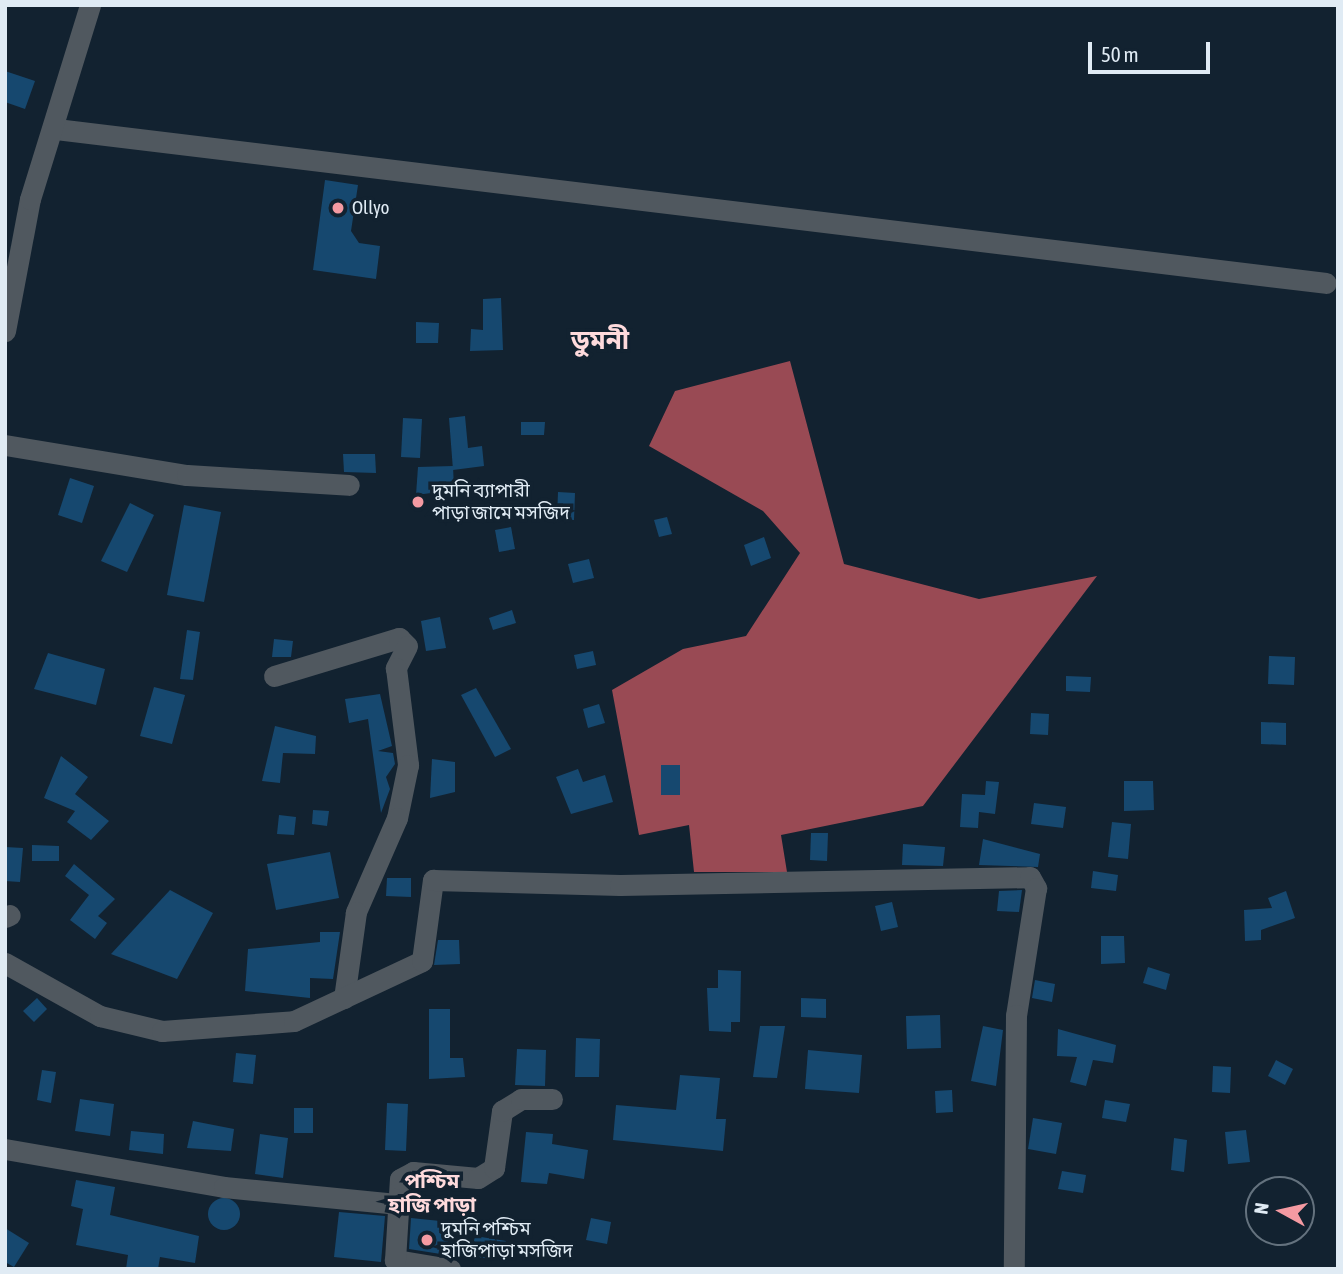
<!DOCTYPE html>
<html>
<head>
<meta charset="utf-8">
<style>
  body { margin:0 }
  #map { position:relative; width:1343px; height:1274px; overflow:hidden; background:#122230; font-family:"Asap Condensed","Noto Sans Bengali",sans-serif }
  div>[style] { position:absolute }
  .water>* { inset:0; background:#994a54 }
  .building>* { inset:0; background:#16486f }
  .round { border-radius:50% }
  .minor>* { height:21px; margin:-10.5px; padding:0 10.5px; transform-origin:10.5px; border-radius:10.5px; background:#50585f }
  .dots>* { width:19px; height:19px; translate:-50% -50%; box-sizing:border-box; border:4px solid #122230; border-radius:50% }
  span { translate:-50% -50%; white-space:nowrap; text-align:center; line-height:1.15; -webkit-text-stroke:7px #122230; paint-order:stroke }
  .poi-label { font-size:19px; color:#e0ebf4 }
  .left { translate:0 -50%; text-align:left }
  .neighbourhood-label { font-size:21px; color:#fedadc; font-weight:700 }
  .district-label { font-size:26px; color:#fedadc; font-weight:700 }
  .frame { position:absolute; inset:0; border:7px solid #e0ebf4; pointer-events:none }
  .north { position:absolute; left:1245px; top:1176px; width:70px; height:70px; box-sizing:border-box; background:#122230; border:2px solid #64727e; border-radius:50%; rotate:278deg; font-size:19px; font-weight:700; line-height:28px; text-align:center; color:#e0ebf4 }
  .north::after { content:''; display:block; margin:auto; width:24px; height:32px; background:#f49aa2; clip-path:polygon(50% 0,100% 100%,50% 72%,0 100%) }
  .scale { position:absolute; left:1088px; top:42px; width:122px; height:32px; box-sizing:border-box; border:4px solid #e0ebf4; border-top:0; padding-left:9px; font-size:21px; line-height:24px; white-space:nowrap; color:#e0ebf4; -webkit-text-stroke:5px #122230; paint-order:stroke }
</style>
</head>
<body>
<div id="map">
  <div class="water">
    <i style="clip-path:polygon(790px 361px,844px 564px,979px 599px,1097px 576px,923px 806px,781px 835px,787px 872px,694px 872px,689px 825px,639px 835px,612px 690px,683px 649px,746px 636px,800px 553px,763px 511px,649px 446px,675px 391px)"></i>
  </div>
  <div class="building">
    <i style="clip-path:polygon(5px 71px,35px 81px,25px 109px,5px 102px)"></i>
    <i style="clip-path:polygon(325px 180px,358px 185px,351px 231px,359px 243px,380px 246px,376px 279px,313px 270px)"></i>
    <i style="clip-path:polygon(501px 298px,503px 350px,470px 351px,471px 329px,483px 330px,483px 299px)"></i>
    <i style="clip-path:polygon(416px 322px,439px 323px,438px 343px,416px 343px)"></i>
    <i style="clip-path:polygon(465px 416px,468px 448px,482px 446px,484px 466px,453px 470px,449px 418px)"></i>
    <i style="clip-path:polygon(403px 418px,422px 419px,420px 458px,401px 457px)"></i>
    <i style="clip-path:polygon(521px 422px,545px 422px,544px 435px,521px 435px)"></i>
    <i style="clip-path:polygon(343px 454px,375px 454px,376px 473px,344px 472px)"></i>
    <i style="clip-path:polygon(453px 466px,454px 490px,416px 495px,418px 467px)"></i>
    <i style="clip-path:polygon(70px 478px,94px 486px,82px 523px,58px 515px)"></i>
    <i style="clip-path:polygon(558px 492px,575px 493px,574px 520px,557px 519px)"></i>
    <i style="clip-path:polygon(130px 503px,154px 515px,127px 572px,101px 561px)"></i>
    <i style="clip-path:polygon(184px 505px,221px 512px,204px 602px,167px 595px)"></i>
    <i style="clip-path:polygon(667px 517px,672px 534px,659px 537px,654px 520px)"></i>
    <i style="clip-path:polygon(511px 527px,515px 549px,499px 552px,495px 530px)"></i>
    <i style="clip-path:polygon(764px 537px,771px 558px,751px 566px,744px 545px)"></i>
    <i style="clip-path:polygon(589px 559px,594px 578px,573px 583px,568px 564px)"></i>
    <i style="clip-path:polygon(512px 610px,516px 623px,493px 630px,489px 618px)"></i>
    <i style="clip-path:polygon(440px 617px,446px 648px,426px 651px,421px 621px)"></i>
    <i style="clip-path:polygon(187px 630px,200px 632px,193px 680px,180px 679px)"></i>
    <i style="clip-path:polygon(274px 639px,293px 641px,291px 657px,272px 657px)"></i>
    <i style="clip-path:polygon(593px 651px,596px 665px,577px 669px,574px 655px)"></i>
    <i style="clip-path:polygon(48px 653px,105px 669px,96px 705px,34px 689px)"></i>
    <i style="clip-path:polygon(1269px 656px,1295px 657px,1294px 685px,1268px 684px)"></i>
    <i style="clip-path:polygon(1066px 676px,1091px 677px,1090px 692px,1066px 691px)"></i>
    <i style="clip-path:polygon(154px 687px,185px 695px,172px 744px,140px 736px)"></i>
    <i style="clip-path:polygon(476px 688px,511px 749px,495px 757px,461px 695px)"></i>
    <i style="clip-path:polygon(380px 694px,392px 746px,378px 751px,393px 753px,395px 764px,386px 777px,390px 789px,381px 813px,368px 719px,349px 723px,345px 699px)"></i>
    <i style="clip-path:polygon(599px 704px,605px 723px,588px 728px,583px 709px)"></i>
    <i style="clip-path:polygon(1031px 713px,1049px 714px,1048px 735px,1030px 734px)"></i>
    <i style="clip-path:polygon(1261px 722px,1286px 723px,1286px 745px,1261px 744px)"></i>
    <i style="clip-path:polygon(275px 726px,316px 736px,315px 754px,283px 753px,280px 783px,262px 781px)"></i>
    <i style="clip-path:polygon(61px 756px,88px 777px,75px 794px,109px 821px,91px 840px,67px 822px,75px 811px,44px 798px)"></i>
    <i style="clip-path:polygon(432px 759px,455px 762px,455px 792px,430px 798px)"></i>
    <i style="clip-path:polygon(661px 765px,680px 765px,680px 795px,661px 795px)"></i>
    <i style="clip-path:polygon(578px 769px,583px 782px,605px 775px,613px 802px,571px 814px,556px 777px)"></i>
    <i style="clip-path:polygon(986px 781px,999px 782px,995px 814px,979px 812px,978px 828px,960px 827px,962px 794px,985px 795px)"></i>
    <i style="clip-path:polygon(1124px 781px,1153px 781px,1154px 810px,1124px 811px)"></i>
    <i style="clip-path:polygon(1034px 803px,1066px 807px,1063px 828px,1031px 824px)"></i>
    <i style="clip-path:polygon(313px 810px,329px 811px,327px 826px,312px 824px)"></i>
    <i style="clip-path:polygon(279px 815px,296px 817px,294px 835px,277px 834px)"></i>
    <i style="clip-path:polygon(1112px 822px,1131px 824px,1128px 859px,1108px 857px)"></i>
    <i style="clip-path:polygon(811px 833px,828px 833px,827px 861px,810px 860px)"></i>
    <i style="clip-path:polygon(983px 839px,1040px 854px,1038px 867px,979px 865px)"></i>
    <i style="clip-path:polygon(903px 844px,945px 847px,943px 866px,902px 865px)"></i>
    <i style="clip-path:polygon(32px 845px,59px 846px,59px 861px,32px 861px)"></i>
    <i style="clip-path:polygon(5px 847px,23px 848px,20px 882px,5px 881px)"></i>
    <i style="clip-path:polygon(330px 852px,339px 898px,276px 910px,267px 864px)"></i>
    <i style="clip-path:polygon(74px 864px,115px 899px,98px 916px,107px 923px,95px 939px,70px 920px,89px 895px,65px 876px)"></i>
    <i style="clip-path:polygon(1093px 871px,1118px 875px,1116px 891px,1091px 888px)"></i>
    <i style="clip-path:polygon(387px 878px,411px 878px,411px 897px,386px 896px)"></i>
    <i style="clip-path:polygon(170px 890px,213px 913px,177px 979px,111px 954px)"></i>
    <i style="clip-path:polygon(1022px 890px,1019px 912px,997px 911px,999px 891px)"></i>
    <i style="clip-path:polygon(1286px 891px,1295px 918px,1261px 930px,1261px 940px,1245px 941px,1244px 910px,1272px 908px,1268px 898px)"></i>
    <i style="clip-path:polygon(892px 902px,898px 927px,881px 931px,875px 906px)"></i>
    <i style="clip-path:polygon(320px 932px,340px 932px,333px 979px,310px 978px,310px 998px,245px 991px,248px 949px,320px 942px)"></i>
    <i style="clip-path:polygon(1101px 936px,1124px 936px,1125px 963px,1101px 964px)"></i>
    <i style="clip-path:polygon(438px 940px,459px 940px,460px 964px,434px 965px)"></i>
    <i style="clip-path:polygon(1148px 967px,1170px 974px,1166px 990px,1143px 983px)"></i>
    <i style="clip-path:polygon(718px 970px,741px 971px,740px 1022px,731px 1022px,731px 1032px,709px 1031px,707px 988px,718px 988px)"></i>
    <i style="clip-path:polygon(1035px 980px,1055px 984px,1052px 1002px,1032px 998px)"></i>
    <i style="clip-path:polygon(37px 998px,47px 1009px,34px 1022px,23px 1011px)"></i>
    <i style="clip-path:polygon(801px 998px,826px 999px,826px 1018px,801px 1017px)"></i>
    <i style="clip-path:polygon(429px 1009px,450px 1009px,450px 1058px,463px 1058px,465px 1077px,429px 1079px)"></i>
    <i style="clip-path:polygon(940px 1015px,941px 1048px,907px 1049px,906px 1016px)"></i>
    <i style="clip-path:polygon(760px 1026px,785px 1026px,777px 1078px,753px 1077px)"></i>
    <i style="clip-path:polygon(983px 1026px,1003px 1030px,996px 1086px,971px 1081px)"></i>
    <i style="clip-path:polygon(1058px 1029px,1116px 1045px,1113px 1063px,1093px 1060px,1086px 1086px,1070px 1082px,1077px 1057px,1057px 1056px)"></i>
    <i style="clip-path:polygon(576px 1038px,600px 1039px,599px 1077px,575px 1077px)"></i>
    <i style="clip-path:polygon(517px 1049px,546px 1050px,545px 1086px,515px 1085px)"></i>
    <i style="clip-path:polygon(808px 1050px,862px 1055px,859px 1093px,805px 1089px)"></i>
    <i style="clip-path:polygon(236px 1053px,256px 1055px,253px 1084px,233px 1082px)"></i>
    <i style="clip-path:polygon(1276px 1060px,1293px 1069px,1285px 1085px,1268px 1076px)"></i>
    <i style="clip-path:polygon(1213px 1066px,1231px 1067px,1230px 1093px,1212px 1092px)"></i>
    <i style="clip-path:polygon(42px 1070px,56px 1072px,51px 1103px,37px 1100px)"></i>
    <i style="clip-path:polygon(680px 1075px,720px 1078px,716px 1119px,726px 1119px,723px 1151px,613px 1140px,616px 1105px,676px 1110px)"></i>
    <i style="clip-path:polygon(952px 1090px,953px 1112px,936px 1113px,935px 1091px)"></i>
    <i style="clip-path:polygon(80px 1099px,114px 1104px,110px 1136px,75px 1131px)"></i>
    <i style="clip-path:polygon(1105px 1100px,1130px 1104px,1126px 1122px,1102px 1118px)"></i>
    <i style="clip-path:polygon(387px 1103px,408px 1104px,406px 1151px,385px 1150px)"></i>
    <i style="clip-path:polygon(294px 1108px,313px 1108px,313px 1133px,294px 1133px)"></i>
    <i style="clip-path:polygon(1033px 1118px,1062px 1123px,1056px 1154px,1028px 1149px)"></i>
    <i style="clip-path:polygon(193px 1121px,234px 1129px,231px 1151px,187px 1148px)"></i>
    <i style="clip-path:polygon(1246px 1130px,1250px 1162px,1228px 1164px,1225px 1132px)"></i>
    <i style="clip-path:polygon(131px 1131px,164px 1134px,163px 1154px,129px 1150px)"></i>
    <i style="clip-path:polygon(526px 1132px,553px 1134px,552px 1144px,588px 1150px,584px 1179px,549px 1173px,547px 1184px,521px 1182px)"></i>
    <i style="clip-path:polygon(260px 1134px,288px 1138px,283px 1178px,255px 1174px)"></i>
    <i style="clip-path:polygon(1174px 1138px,1187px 1140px,1184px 1172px,1171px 1170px)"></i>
    <i style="clip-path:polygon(1062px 1171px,1086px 1175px,1083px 1193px,1058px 1189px)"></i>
    <i style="clip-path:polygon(76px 1180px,115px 1187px,110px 1215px,199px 1236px,195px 1263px,160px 1257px,158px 1269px,126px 1269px,128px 1255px,76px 1245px,83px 1209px,71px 1206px)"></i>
    <i class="round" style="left:208px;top:1198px;width:32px;height:32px"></i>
    <i style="clip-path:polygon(339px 1212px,385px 1216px,381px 1262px,334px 1257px)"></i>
    <i style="clip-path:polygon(411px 1218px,450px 1222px,447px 1255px,409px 1249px)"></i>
    <i style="clip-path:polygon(591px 1218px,611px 1222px,607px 1244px,586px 1240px)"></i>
    <i style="clip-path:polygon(5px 1228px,29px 1243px,14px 1267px,5px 1262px)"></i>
    <i style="clip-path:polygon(475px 1236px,506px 1241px,496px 1260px,471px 1256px)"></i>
  </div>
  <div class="minor">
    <i style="left:56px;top:129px;width:1279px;rotate:6.91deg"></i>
    <i style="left:5px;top:331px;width:134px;rotate:-79.3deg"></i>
    <i style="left:30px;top:199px;width:203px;rotate:-72.8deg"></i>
    <i style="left:5px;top:445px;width:184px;rotate:9.4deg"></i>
    <i style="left:187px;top:475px;width:162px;rotate:3.5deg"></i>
    <i style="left:274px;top:676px;width:131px;rotate:-16.9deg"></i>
    <i style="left:399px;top:638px;width:11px;rotate:45deg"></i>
    <i style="left:407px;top:646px;width:25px;rotate:117deg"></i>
    <i style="left:396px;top:668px;width:98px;rotate:82.9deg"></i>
    <i style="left:408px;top:765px;width:54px;rotate:101.7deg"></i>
    <i style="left:397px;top:818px;width:103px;rotate:113.6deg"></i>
    <i style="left:356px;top:912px;width:87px;rotate:97.9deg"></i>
    <i style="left:5px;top:917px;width:5px;rotate:-22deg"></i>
    <i style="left:5px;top:963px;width:109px;rotate:29.2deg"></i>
    <i style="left:100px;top:1016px;width:64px;rotate:13.6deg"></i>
    <i style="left:162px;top:1031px;width:132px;rotate:-4.3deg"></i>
    <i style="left:294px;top:1021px;width:141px;rotate:-25.1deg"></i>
    <i style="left:422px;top:961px;width:82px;rotate:-82.3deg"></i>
    <i style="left:433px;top:880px;width:187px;rotate:1.5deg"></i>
    <i style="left:620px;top:885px;width:410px;rotate:-1.1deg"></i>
    <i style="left:1030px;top:877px;width:13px;rotate:61deg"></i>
    <i style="left:1036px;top:888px;width:129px;rotate:98.9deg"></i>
    <i style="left:1016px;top:1015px;width:254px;rotate:90.5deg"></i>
    <i style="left:5px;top:1149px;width:222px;rotate:9.8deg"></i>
    <i style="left:224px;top:1187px;width:173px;rotate:5.6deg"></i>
    <i style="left:450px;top:1269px;width:56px;rotate:-170.7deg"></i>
    <i style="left:395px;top:1260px;width:81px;rotate:-86.5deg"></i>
    <i style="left:400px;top:1179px;width:15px;rotate:-28deg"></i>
    <i style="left:413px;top:1172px;width:65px;rotate:5.3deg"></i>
    <i style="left:478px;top:1178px;width:19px;rotate:-32deg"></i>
    <i style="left:494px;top:1168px;width:58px;rotate:-82deg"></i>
    <i style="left:502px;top:1111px;width:22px;rotate:-32deg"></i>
    <i style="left:521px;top:1099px;width:31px"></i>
  </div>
  <div class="dots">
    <i style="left:338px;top:208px;background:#f49aa2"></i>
    <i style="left:418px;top:502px;background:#f49aa2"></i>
    <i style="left:427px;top:1240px;background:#f49aa2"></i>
  </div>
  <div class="poi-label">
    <span class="left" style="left:352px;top:208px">Ollyo</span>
    <span class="left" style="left:432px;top:502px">দুমনি ব্যাপারী<br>পাড়া জামে মসজিদ</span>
    <span class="left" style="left:441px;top:1240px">দুমনি পশ্চিম<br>হাজিপাড়া মসজিদ</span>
  </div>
  <div class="neighbourhood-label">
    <span style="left:432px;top:1192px">পশ্চিম<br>হাজি পাড়া</span>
  </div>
  <div class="district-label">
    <span style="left:600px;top:341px">ডুমনী</span>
  </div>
  <div class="frame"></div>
  <div class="north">N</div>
  <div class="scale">50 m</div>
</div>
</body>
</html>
